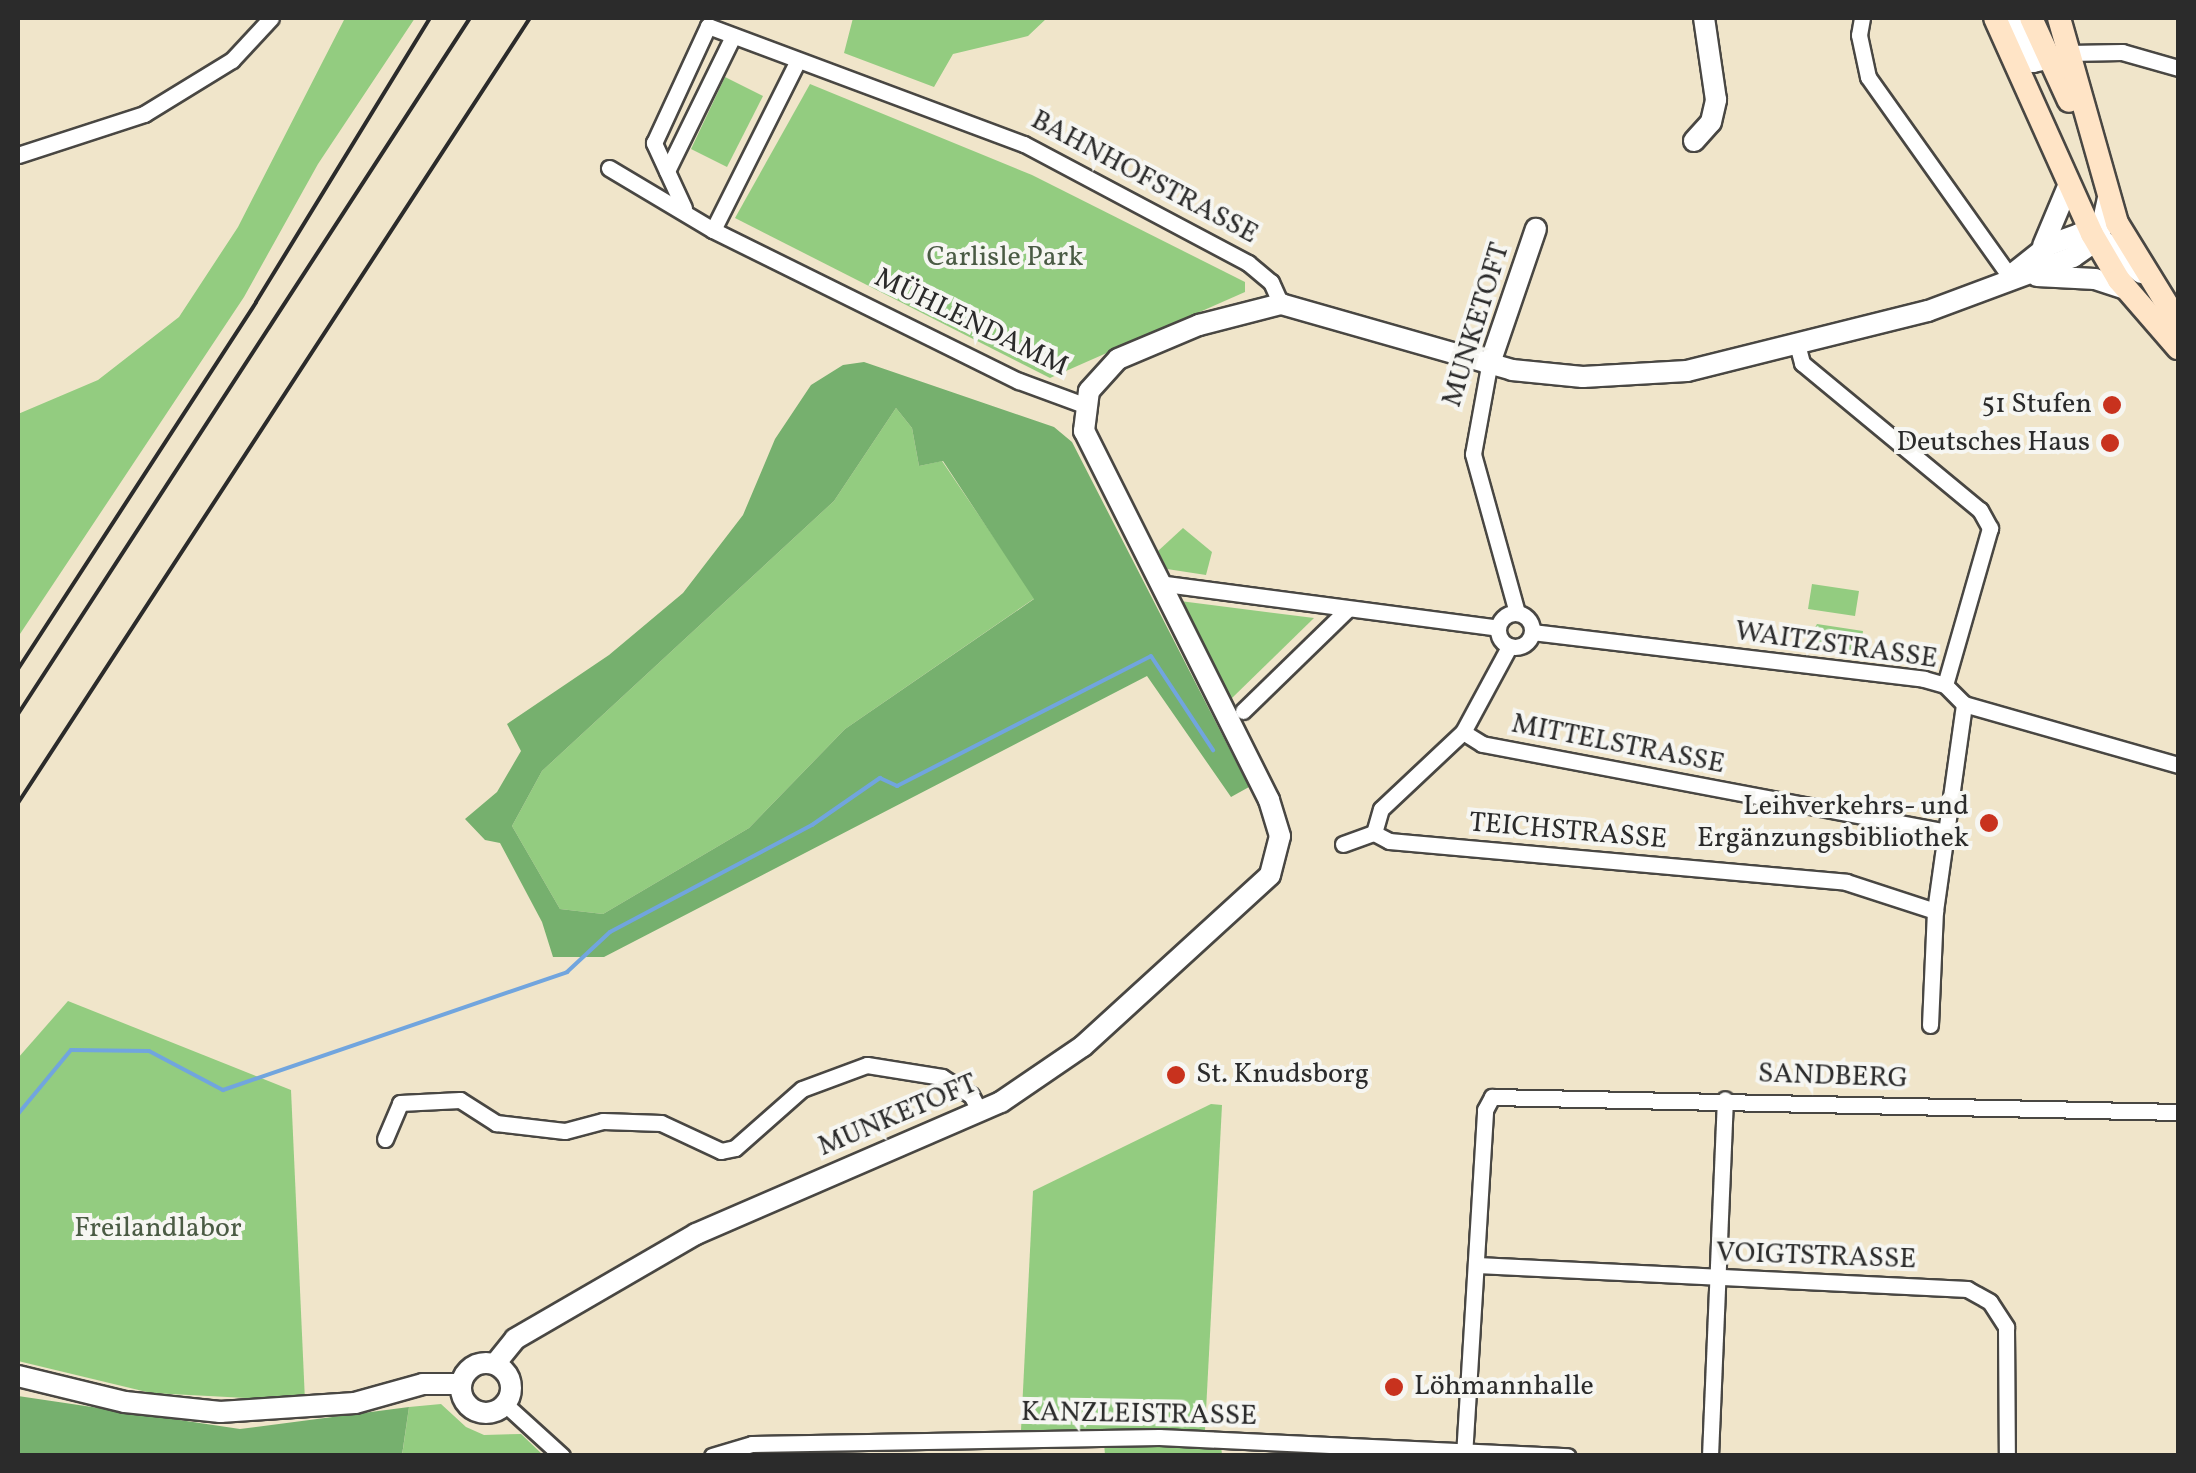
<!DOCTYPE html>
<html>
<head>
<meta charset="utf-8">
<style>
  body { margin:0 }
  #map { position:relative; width:2196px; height:1473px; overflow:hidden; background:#f0e5ca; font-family:Vollkorn,serif }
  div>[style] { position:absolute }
  .green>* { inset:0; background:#93cc80 }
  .forest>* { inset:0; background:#76b06e }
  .stream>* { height:4px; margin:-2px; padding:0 2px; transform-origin:2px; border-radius:2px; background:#71a5de }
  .roads { filter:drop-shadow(2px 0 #494743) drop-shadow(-2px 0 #494743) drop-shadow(0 2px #494743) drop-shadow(0 -2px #494743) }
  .minor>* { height:15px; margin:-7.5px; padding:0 7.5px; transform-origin:7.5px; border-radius:7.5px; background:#fff }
  .minor>.ring { margin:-7.5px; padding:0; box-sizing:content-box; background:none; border:15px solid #fff; border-radius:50% }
  .tertiary>* { height:20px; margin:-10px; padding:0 10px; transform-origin:10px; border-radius:10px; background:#fff }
  .tertiary>.ring { margin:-10px; padding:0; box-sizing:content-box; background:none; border:20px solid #fff; border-radius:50% }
  .secondary>* { height:22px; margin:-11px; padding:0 11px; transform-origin:11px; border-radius:11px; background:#ffe4c6 }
  .rail>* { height:4px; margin:-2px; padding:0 2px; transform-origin:2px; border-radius:2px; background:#2b2b2b }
  .dots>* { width:28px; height:28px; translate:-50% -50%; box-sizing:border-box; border:5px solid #f6f6f2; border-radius:50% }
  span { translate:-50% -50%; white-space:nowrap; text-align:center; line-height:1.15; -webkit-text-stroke:8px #f6f6f2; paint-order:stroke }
  .street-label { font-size:28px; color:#2b2b2b }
  .park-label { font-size:28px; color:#4a5b44 }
  .poi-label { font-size:28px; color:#2b2b2b }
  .right { translate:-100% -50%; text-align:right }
  .left { translate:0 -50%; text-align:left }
  .frame { position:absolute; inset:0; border:20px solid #2b2b2b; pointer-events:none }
</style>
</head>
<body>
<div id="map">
  <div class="green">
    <i style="clip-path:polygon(345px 18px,415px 18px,318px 164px,244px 297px,18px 637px,18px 414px,98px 380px,179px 317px,238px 227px)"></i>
    <i style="clip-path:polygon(853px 18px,1047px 18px,1028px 36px,953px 54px,934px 87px,844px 53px)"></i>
    <i style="clip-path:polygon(725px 77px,763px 96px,727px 167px,691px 149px)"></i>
    <i style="clip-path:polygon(810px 84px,1032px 175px,1245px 282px,1245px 292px,1050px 378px,735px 218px)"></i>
    <i style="clip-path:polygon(896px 408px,912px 428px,919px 466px,942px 461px,1035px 598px,845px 729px,749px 828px,603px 914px,560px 909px,512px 826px,542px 771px,834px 501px)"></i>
    <i style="clip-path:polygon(1183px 528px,1212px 552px,1206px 575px,1167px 569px,1158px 551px)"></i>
    <i style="clip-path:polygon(1812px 584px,1859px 591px,1855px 616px,1808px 609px)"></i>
    <i style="clip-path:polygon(1180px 601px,1314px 618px,1231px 699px)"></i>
    <i style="clip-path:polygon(1817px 624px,1863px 631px,1860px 655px,1805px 646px)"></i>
    <i style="clip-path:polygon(68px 1001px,291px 1090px,305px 1401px,151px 1393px,18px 1361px,18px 1058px)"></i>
    <i style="clip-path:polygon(1211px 1104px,1222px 1105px,1205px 1430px,1021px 1430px,1033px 1191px)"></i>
    <i style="clip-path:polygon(441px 1404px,466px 1427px,484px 1435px,521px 1434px,543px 1455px,402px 1456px,409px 1407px)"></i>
    <i style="clip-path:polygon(1104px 1443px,1221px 1445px,1222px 1455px,1105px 1455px)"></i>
  </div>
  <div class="forest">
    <i style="clip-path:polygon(evenodd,864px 362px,1054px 427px,1072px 442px,1249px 787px,1231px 797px,1147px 676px,604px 957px,553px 957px,542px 922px,500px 843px,485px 840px,465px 819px,497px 792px,521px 751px,507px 724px,609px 655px,683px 593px,743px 515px,775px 439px,811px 385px,843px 365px,864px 362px,896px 408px,912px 428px,919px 466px,943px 461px,1034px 599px,845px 729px,749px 828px,603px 914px,560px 909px,512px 826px,542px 771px,834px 501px,896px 408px)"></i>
    <i style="clip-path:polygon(18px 1396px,240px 1429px,409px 1407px,402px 1455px,18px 1456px)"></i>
  </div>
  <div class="stream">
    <i style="left:18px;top:1114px;width:83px;rotate:-50.4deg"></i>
    <i style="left:71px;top:1050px;width:78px;rotate:0.7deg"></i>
    <i style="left:149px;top:1051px;width:84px;rotate:27.8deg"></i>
    <i style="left:223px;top:1090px;width:364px;rotate:-18.9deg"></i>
    <i style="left:567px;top:972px;width:59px;rotate:-42.9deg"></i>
    <i style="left:610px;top:932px;width:229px;rotate:-27.9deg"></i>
    <i style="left:812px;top:825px;width:83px;rotate:-34.7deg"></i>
    <i style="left:880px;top:778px;width:19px;rotate:25deg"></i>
    <i style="left:897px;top:786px;width:285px;rotate:-27.1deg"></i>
    <i style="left:1151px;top:656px;width:113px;rotate:56.6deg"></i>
  </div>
  <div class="roads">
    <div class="minor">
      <i style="left:1862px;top:18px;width:17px;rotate:100deg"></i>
      <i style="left:1859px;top:35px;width:43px;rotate:77.9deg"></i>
      <i style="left:1868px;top:77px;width:245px;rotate:54.6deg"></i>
      <i style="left:2069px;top:53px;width:53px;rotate:-1.1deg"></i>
      <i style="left:2122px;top:52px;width:58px;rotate:15.9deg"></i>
      <i style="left:18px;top:155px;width:133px;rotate:-18deg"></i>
      <i style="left:144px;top:114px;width:103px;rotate:-31.5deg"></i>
      <i style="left:232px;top:60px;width:57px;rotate:-47.1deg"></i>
      <i style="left:609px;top:168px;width:121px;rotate:30.8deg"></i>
      <i style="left:713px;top:230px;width:341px;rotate:26.3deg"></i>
      <i style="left:1019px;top:381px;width:69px;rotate:20.3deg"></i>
      <i style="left:667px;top:171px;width:150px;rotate:-63.9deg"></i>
      <i style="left:684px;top:208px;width:72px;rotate:-114.8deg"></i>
      <i style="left:654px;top:143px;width:129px;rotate:-65.2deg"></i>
      <i style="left:708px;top:26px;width:337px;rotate:20.5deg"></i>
      <i style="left:1024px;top:144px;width:254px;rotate:28deg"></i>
      <i style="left:1248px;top:263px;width:30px;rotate:40deg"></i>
      <i style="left:1271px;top:282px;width:24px;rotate:66deg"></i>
      <i style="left:713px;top:230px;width:188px;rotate:-63.4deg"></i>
      <i style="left:1797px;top:344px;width:20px;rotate:75deg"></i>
      <i style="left:1802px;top:363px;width:231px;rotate:39.6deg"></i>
      <i style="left:1980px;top:510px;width:21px;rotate:61deg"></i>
      <i style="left:1990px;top:528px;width:163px;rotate:106deg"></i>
      <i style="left:1489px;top:366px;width:89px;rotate:100.3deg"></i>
      <i style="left:1473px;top:454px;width:165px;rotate:74.5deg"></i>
      <i style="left:1158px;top:583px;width:343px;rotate:7.5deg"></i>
      <i class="ring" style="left:1498px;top:613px;width:19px;height:19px"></i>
      <i style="left:1532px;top:632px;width:395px;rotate:6.8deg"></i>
      <i style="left:1924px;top:679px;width:22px;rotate:16deg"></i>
      <i style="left:1945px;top:685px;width:27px;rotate:45deg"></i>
      <i style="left:1964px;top:704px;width:223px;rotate:15.9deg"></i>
      <i style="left:1243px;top:711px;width:146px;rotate:-44.2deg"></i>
      <i style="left:1463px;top:732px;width:22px;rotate:32deg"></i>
      <i style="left:1482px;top:744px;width:470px;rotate:10.7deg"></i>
      <i style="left:1374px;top:833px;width:17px;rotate:28deg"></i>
      <i style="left:1389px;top:841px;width:459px;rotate:5.1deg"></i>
      <i style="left:1846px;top:882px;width:94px;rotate:18deg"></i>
      <i style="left:1374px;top:833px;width:25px;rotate:-74deg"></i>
      <i style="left:1381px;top:809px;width:112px;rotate:-43.2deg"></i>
      <i style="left:1463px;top:732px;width:97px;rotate:-61.6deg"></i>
      <i style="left:1343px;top:844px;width:33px;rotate:-20deg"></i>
      <i style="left:1930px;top:1025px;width:114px;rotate:-87.5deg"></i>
      <i style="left:1935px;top:911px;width:209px;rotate:-82deg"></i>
      <i style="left:385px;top:1139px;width:39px;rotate:-67deg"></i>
      <i style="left:400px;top:1103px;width:60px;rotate:-2.9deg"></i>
      <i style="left:460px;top:1100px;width:43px;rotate:32.6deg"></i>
      <i style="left:496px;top:1123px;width:69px;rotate:6.6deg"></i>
      <i style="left:565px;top:1131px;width:39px;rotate:-15deg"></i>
      <i style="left:603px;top:1121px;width:58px;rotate:2deg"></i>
      <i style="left:661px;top:1123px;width:66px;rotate:25deg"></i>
      <i style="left:721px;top:1151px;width:14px;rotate:-12deg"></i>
      <i style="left:735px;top:1148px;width:89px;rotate:-41.4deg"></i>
      <i style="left:802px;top:1089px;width:69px;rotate:-20.3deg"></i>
      <i style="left:867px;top:1065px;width:76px;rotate:9.1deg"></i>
      <i style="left:942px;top:1077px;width:34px;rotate:32deg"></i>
      <i style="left:971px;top:1095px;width:19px;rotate:62deg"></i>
      <i style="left:1477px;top:1265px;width:491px;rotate:2.8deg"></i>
      <i style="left:1967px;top:1289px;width:26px;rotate:29deg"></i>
      <i style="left:1990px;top:1302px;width:30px;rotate:57deg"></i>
      <i style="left:2006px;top:1327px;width:129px;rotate:89.6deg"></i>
      <i style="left:506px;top:1405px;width:76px;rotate:42.3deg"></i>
      <i style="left:712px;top:1456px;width:42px;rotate:-16.7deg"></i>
      <i style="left:752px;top:1444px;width:407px;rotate:-1deg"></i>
      <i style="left:1159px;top:1437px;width:409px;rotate:2.7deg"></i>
      <i style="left:1464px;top:1456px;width:347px;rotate:-86.5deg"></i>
      <i style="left:1485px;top:1110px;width:15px;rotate:-62deg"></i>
      <i style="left:1492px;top:1097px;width:686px;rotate:1.25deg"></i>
      <i style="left:1710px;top:1456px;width:357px;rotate:-87.6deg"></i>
    </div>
    <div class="tertiary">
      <i style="left:2009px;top:18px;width:50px;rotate:61.4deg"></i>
      <i style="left:2033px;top:62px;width:30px;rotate:-12deg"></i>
      <i style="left:1694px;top:141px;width:25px;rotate:-48deg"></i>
      <i style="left:1711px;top:122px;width:23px;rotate:-77deg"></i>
      <i style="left:1716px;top:100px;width:83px;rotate:-98.3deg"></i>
      <i style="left:2043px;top:246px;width:67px;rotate:-67.2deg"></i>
      <i style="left:2015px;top:272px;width:43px;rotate:-38.5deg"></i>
      <i style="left:2049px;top:245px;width:32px;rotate:-20deg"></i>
      <i style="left:2079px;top:234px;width:28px;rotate:18deg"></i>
      <i style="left:2106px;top:243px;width:46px;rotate:40.6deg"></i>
      <i style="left:2037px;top:276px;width:58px;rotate:3deg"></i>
      <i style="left:2095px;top:279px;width:33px;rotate:18deg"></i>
      <i style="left:1489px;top:366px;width:145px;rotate:-71.1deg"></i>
      <i class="ring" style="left:461px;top:1363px;width:30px;height:30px"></i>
      <i style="left:495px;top:1364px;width:32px;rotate:-51deg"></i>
      <i style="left:515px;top:1339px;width:209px;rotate:-30.1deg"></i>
      <i style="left:696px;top:1234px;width:332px;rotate:-23.4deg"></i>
      <i style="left:1001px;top:1102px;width:99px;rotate:-34.3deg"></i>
      <i style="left:1083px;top:1046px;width:253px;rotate:-42.4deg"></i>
      <i style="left:1270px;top:875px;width:40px;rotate:-75.6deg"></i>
      <i style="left:1280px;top:836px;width:38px;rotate:-107deg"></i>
      <i style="left:1269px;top:800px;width:413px;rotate:-116.6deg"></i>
      <i style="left:1084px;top:431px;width:40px;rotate:-82.9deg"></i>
      <i style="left:1089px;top:391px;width:43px;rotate:-47.8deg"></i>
      <i style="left:1118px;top:359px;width:88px;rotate:-22.8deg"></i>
      <i style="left:1199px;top:325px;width:85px;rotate:-14.4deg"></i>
      <i style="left:1281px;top:304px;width:240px;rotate:15.9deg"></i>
      <i style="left:1512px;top:370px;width:71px;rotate:5.6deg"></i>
      <i style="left:1583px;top:377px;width:104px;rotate:-3.3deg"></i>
      <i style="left:1687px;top:371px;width:248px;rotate:-14deg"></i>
      <i style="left:1928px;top:311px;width:155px;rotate:-20.4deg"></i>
      <i style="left:2073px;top:257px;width:32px;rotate:-35deg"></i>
      <i style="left:2099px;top:239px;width:42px;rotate:-77.6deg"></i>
      <i style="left:18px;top:1376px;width:110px;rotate:13.7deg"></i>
      <i style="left:125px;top:1402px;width:96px;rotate:6deg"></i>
      <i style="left:220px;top:1412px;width:135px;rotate:-3.8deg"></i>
      <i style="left:355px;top:1403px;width:71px;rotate:-15.6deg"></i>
      <i style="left:423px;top:1384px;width:37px"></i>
    </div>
    <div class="secondary">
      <i style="left:1995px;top:18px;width:237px;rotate:65.8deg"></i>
      <i style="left:2092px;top:234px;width:53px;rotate:59.6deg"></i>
      <i style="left:2119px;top:280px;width:90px;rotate:49.1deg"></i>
      <i style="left:2031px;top:18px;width:91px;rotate:65.4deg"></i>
      <i style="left:2059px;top:18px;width:213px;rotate:74.2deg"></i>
      <i style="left:2117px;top:223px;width:116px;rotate:58.4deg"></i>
    </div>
  </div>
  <div class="rail">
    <i style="left:18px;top:669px;width:437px;rotate:-57deg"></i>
    <i style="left:256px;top:302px;width:333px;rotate:-58.5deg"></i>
    <i style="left:18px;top:714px;width:830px;rotate:-57deg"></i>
    <i style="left:18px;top:803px;width:937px;rotate:-56.89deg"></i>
  </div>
  <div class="dots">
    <i style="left:2112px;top:405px;background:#c8321e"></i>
    <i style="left:2110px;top:443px;background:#c8321e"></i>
    <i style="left:1989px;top:823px;background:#c8321e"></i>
    <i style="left:1176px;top:1075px;background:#c8321e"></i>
    <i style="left:1394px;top:1387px;background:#c8321e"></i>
  </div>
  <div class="street-label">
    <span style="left:1144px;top:178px;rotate:28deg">BAHNHOFSTRASSE</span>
    <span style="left:971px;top:323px;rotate:26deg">MÜHLENDAMM</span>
    <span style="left:1477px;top:325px;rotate:-73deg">MUNKETOFT</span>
    <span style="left:1836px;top:646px;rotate:8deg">WAITZSTRASSE</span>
    <span style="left:1618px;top:745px;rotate:11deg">MITTELSTRASSE</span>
    <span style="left:1568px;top:832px;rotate:5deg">TEICHSTRASSE</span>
    <span style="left:1833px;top:1077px;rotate:2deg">SANDBERG</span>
    <span style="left:898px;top:1116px;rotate:-23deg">MUNKETOFT</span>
    <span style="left:1816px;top:1257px;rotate:2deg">VOIGTSTRASSE</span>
    <span style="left:1139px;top:1415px;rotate:1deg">KANZLEISTRASSE</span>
  </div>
  <div class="park-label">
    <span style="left:1005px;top:258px">Carlisle Park</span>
    <span style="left:158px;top:1229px">Freilandlabor</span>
  </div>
  <div class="poi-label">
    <span class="right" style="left:2092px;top:405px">51 Stufen</span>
    <span class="right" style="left:2090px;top:443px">Deutsches Haus</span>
    <span class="right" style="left:1969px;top:823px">Leihverkehrs- und<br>Ergänzungsbibliothek</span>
    <span class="left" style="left:1196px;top:1075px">St. Knudsborg</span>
    <span class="left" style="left:1414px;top:1387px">Löhmannhalle</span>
  </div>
  <div class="frame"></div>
</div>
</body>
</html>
